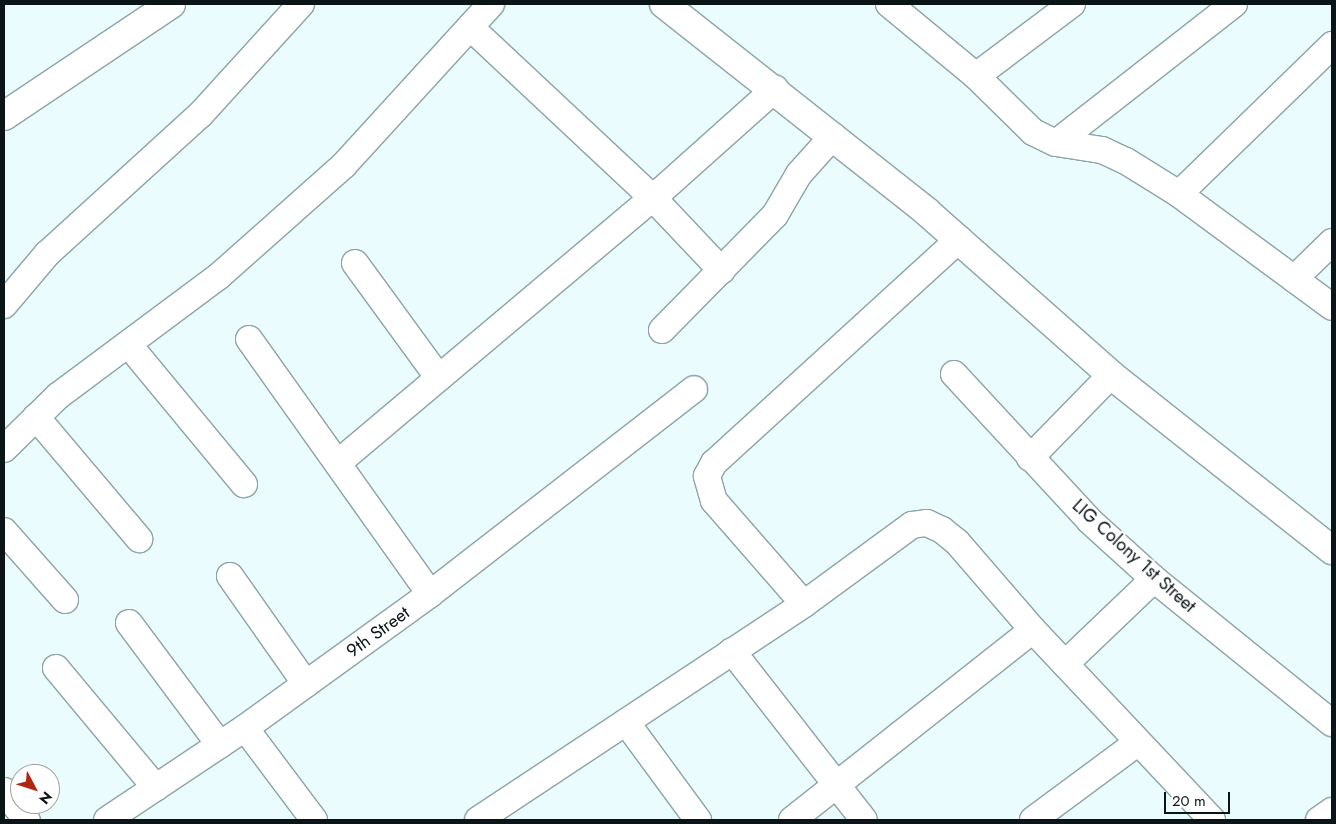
<!DOCTYPE html>
<html>
<head>
<meta charset="utf-8">
<style>
  body { margin:0 }
  #map { position:relative; width:1336px; height:824px; overflow:hidden; background:#ebfcff; font-family:Jost,sans-serif }
  div>[style] { position:absolute }
  .roads { filter:drop-shadow(1px 0 #8aa4a9) drop-shadow(-1px 0 #8aa4a9) drop-shadow(0 1px #8aa4a9) drop-shadow(0 -1px #8aa4a9) }
  .street>* { height:26px; margin:-13px; padding:0 13px; transform-origin:13px; border-radius:13px; background:#fff }
  .secondary>* { height:28px; margin:-14px; padding:0 14px; transform-origin:14px; border-radius:14px; background:#fff }
  span { translate:-50% -50%; white-space:nowrap; text-align:center; line-height:1.15; -webkit-text-stroke:4px #fff; paint-order:stroke }
  .street-label { font-size:18px; color:#0b1517 }
  .frame { position:absolute; inset:0; border:5px solid #0b1517; pointer-events:none }
  .north { position:absolute; left:10px; top:764px; width:50px; height:50px; box-sizing:border-box; background:#fff; border:1px solid #9da1a2; border-radius:50%; rotate:130deg; font-size:14px; font-weight:700; line-height:20px; text-align:center; color:#0b1517 }
  .north::after { content:''; display:block; margin:auto; width:18px; height:22px; background:#b2250e; clip-path:polygon(50% 0,100% 100%,50% 72%,0 100%) }
  .scale { position:absolute; left:1164px; top:792px; width:66px; height:22px; box-sizing:border-box; border:2px solid #0b1517; border-top:0; padding-left:6px; font-size:15px; line-height:18px; white-space:nowrap; color:#0b1517; -webkit-text-stroke:4px #fff; paint-order:stroke }
</style>
</head>
<body>
<div id="map">
  <div class="roads">
    <div class="street">
      <i style="left:889px;top:4px;width:113px;rotate:39.6deg"></i>
      <i style="left:976px;top:76px;width:80px;rotate:44.5deg"></i>
      <i style="left:1033px;top:132px;width:25px;rotate:26deg"></i>
      <i style="left:1056px;top:143px;width:47px;rotate:8.7deg"></i>
      <i style="left:1102px;top:150px;width:26px;rotate:25deg"></i>
      <i style="left:1126px;top:161px;width:62px;rotate:31.9deg"></i>
      <i style="left:1179px;top:194px;width:190px;rotate:36.4deg"></i>
      <i style="left:470px;top:27px;width:250px;rotate:43.1deg"></i>
      <i style="left:653px;top:198px;width:100px;rotate:46.6deg"></i>
      <i style="left:976px;top:76px;width:120px;rotate:-36.9deg"></i>
      <i style="left:1056px;top:143px;width:226px;rotate:-38deg"></i>
      <i style="left:1179px;top:194px;width:214px;rotate:-44.2deg"></i>
      <i style="left:355px;top:263px;width:142px;rotate:53.9deg"></i>
      <i style="left:1294px;top:279px;width:53px;rotate:-44.2deg"></i>
      <i style="left:4px;top:305px;width:67px;rotate:-49.9deg"></i>
      <i style="left:47px;top:254px;width:207px;rotate:-42.3deg"></i>
      <i style="left:200px;top:115px;width:150px;rotate:-47.7deg"></i>
      <i style="left:662px;top:330px;width:161px;rotate:-45.5deg"></i>
      <i style="left:775px;top:215px;width:48px;rotate:-59.7deg"></i>
      <i style="left:799px;top:174px;width:51px;rotate:-48.2deg"></i>
      <i style="left:249px;top:339px;width:313px;rotate:54.6deg"></i>
      <i style="left:128px;top:344px;width:182px;rotate:50.4deg"></i>
      <i style="left:954px;top:374px;width:200px;rotate:47.2deg"></i>
      <i style="left:1090px;top:521px;width:86px;rotate:42.2deg"></i>
      <i style="left:1154px;top:579px;width:229px;rotate:39deg"></i>
      <i style="left:36px;top:417px;width:160px;rotate:49.8deg"></i>
      <i style="left:4px;top:449px;width:76px;rotate:-44.5deg"></i>
      <i style="left:58px;top:396px;width:201px;rotate:-36.7deg"></i>
      <i style="left:219px;top:276px;width:167px;rotate:-41.6deg"></i>
      <i style="left:344px;top:165px;width:218px;rotate:-47.6deg"></i>
      <i style="left:1030px;top:458px;width:116px;rotate:-45.7deg"></i>
      <i style="left:339px;top:462px;width:410px;rotate:-40.1deg"></i>
      <i style="left:653px;top:198px;width:164px;rotate:-41.8deg"></i>
      <i style="left:4px;top:531px;width:92px;rotate:48.5deg"></i>
      <i style="left:230px;top:576px;width:132px;rotate:54.9deg"></i>
      <i style="left:804px;top:604px;width:134px;rotate:-36.2deg"></i>
      <i style="left:912px;top:525px;width:15px;rotate:-8deg"></i>
      <i style="left:927px;top:523px;width:17px;rotate:25deg"></i>
      <i style="left:942px;top:530px;width:19px;rotate:39deg"></i>
      <i style="left:957px;top:542px;width:116px;rotate:49.2deg"></i>
      <i style="left:1033px;top:630px;width:261px;rotate:46.7deg"></i>
      <i style="left:129px;top:623px;width:152px;rotate:53.3deg"></i>
      <i style="left:732px;top:651px;width:214px;rotate:52deg"></i>
      <i style="left:1065px;top:664px;width:123px;rotate:-43.7deg"></i>
      <i style="left:56px;top:668px;width:156px;rotate:50.2deg"></i>
      <i style="left:626px;top:722px;width:122px;rotate:53.7deg"></i>
      <i style="left:245px;top:728px;width:115px;rotate:53.1deg"></i>
      <i style="left:4px;top:791px;width:37px;rotate:52deg"></i>
      <i style="left:107px;top:820px;width:166px;rotate:-33.7deg"></i>
      <i style="left:245px;top:728px;width:228px;rotate:-35.9deg"></i>
      <i style="left:430px;top:594px;width:334px;rotate:-37.8deg"></i>
      <i style="left:478px;top:820px;width:391px;rotate:-33.5deg"></i>
      <i style="left:804px;top:604px;width:137px;rotate:-131.1deg"></i>
      <i style="left:714px;top:501px;width:26px;rotate:-106deg"></i>
      <i style="left:707px;top:476px;width:15px;rotate:-62deg"></i>
      <i style="left:714px;top:463px;width:332px;rotate:-42.4deg"></i>
      <i style="left:792px;top:820px;width:307px;rotate:-38.3deg"></i>
      <i style="left:1033px;top:820px;width:129px;rotate:-36.5deg"></i>
      <i style="left:1319px;top:820px;width:16px;rotate:-35deg"></i>
    </div>
    <div class="secondary">
      <i style="left:664px;top:4px;width:335px;rotate:38.3deg"></i>
      <i style="left:927px;top:212px;width:246px;rotate:41.5deg"></i>
      <i style="left:1111px;top:375px;width:282px;rotate:38.4deg"></i>
      <i style="left:4px;top:116px;width:201px;rotate:-33.8deg"></i>
    </div>
  </div>
  <div class="street-label">
    <span style="left:1134px;top:556px;rotate:42deg">LIG Colony 1st Street</span>
    <span style="left:378px;top:632px;rotate:-36deg">9th Street</span>
  </div>
  <div class="frame"></div>
  <div class="north">N</div>
  <div class="scale">20 m</div>
</div>
</body>
</html>
